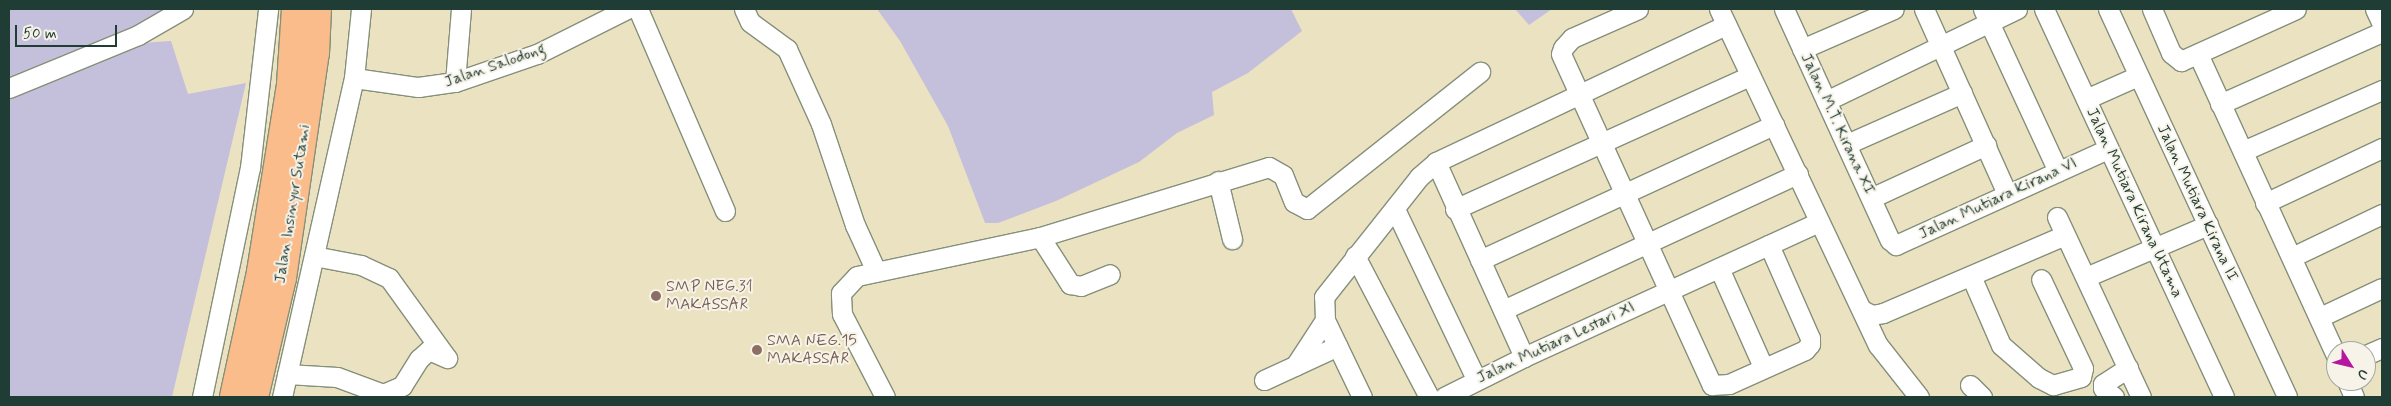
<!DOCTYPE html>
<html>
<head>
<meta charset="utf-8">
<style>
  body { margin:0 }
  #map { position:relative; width:2391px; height:406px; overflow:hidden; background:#ebe2c1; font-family:Mynerve,sans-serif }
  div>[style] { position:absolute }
  .industrial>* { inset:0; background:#c4c0db }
  .roads { filter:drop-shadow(1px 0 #85907a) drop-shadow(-1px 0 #85907a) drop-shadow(0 1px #85907a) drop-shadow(0 -1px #85907a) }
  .minor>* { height:19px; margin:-9.5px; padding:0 9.5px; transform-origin:9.5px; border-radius:9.5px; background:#fff }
  .highway>* { height:28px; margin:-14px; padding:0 14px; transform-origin:14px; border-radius:14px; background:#f9bc8a }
  .dots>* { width:14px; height:14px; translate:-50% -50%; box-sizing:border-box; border:2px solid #f7f3e8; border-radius:50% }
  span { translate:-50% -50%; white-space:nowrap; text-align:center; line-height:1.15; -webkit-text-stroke:4px #f7f3e8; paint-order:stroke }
  .street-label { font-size:16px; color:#1f3d34 }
  .education-label { font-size:16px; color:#785e54 }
  .left { translate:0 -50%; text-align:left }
  .frame { position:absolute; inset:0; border:10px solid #1f3d34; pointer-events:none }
  .north { position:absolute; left:2326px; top:341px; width:50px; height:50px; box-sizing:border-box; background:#f7f3e8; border:1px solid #a1aaa0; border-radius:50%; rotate:126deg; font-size:14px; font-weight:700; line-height:20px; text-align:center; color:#1f3d34 }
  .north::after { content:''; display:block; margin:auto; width:18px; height:22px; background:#b5179e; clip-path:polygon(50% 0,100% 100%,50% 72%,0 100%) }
  .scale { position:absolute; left:15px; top:25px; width:102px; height:22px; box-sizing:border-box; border:2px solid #1f3d34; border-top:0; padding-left:6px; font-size:15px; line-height:18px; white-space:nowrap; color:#1f3d34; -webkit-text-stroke:4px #f7f3e8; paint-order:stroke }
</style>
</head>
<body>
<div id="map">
  <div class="industrial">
    <i style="clip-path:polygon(9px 9px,183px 9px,141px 43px,171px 41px,188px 94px,246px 83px,172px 397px,9px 397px)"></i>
    <i style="clip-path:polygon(877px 9px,1291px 9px,1302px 31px,1248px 73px,1212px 92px,1214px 115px,1177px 133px,1139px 162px,1056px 201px,998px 223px,985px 223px,948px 126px,900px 41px)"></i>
    <i style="clip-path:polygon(1515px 9px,1552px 9px,1529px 25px)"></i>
  </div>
  <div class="roads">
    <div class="minor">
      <i style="left:638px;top:9px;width:220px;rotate:66.7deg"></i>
      <i style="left:744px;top:9px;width:14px;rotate:65deg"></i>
      <i style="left:750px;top:22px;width:46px;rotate:36.1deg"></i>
      <i style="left:787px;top:49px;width:82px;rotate:65.6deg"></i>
      <i style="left:821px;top:124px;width:107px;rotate:71.4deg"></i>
      <i style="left:855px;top:225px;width:51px;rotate:65.5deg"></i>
      <i style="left:1638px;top:9px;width:72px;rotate:156.3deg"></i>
      <i style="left:1572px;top:38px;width:13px;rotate:132deg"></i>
      <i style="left:1563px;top:48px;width:6px;rotate:108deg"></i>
      <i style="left:1561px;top:54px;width:364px;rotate:65.5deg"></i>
      <i style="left:1712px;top:385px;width:17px;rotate:-3deg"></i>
      <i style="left:1729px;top:384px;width:83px;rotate:-24.1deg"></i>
      <i style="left:1805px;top:350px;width:8px;rotate:-50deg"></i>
      <i style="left:1810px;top:344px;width:6px;rotate:-90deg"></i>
      <i style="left:1810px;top:338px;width:102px;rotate:-113.8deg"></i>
      <i style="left:1719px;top:9px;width:372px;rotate:64.7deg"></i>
      <i style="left:1878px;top:345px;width:66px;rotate:51.7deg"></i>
      <i style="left:1784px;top:9px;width:254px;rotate:65.4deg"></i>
      <i style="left:1890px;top:240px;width:8px;rotate:40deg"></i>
      <i style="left:1896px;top:245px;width:233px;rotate:-24.4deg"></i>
      <i style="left:1924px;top:9px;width:203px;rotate:65.8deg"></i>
      <i style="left:1983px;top:9px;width:179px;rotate:65.2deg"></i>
      <i style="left:2044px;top:9px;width:428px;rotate:65.1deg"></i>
      <i style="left:2108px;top:9px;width:427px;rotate:65.2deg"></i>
      <i style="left:2152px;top:9px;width:48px;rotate:66.6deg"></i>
      <i style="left:2171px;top:53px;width:13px;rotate:39deg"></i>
      <i style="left:2181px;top:61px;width:126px;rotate:-24.3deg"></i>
      <i style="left:2375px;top:9px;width:17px;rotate:65deg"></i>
      <i style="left:1802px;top:49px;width:100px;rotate:-23.5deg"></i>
      <i style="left:2198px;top:54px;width:331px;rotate:65.4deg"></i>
      <i style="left:354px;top:78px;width:65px;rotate:8deg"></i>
      <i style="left:418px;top:87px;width:37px;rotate:-8deg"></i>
      <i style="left:455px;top:82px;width:87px;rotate:-18.9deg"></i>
      <i style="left:537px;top:54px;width:101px;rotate:-26.6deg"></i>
      <i style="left:455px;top:82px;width:73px;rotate:-85.3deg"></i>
      <i style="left:9px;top:88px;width:139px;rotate:-22.3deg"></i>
      <i style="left:138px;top:35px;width:52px;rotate:-30deg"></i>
      <i style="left:2086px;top:99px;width:57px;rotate:-23.9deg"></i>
      <i style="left:1826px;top:101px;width:212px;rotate:-25.7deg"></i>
      <i style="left:2220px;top:104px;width:177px;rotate:-24deg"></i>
      <i style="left:1847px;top:144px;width:126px;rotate:-23.9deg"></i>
      <i style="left:2243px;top:151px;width:152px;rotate:-23.7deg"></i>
      <i style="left:1436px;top:162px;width:214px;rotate:65.7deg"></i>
      <i style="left:1218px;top:181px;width:60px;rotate:76.4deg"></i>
      <i style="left:1871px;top:198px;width:127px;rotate:-24.7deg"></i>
      <i style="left:2265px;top:203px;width:129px;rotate:-25.2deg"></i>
      <i style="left:1395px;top:209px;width:188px;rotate:64.5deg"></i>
      <i style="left:1455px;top:209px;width:323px;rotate:-24.3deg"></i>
      <i style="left:2057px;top:217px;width:199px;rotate:65deg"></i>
      <i style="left:1040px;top:237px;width:56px;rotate:57.4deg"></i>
      <i style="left:1070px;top:284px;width:11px;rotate:10deg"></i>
      <i style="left:1081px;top:286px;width:31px;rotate:-22deg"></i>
      <i style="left:314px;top:256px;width:48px;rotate:10.8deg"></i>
      <i style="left:361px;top:265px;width:31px;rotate:25deg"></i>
      <i style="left:389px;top:278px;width:97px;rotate:54.2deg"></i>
      <i style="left:1355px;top:256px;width:159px;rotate:62.3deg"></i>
      <i style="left:2292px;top:257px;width:100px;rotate:-25.5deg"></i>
      <i style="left:1480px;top:260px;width:324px;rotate:-24.7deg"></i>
      <i style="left:1719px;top:268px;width:108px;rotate:66deg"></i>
      <i style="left:1971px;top:276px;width:75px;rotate:66.5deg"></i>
      <i style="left:2001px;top:345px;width:50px;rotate:41deg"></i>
      <i style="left:2039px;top:378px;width:16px;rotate:27deg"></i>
      <i style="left:2053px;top:385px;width:29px;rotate:-16deg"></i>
      <i style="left:2081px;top:377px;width:9px;rotate:-77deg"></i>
      <i style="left:2083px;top:368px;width:98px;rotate:-115.3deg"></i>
      <i style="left:2086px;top:277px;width:133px;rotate:-23.1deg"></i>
      <i style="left:1503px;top:310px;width:325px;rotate:-24.8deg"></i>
      <i style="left:1862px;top:310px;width:11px;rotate:27deg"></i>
      <i style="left:1872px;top:315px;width:11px;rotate:-10deg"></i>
      <i style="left:1883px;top:313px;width:198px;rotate:-23.2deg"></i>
      <i style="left:2320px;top:317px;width:68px;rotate:-25.1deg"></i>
      <i style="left:2366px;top:355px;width:17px;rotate:-24deg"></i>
      <i style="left:1295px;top:366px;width:55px;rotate:-56.9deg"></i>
      <i style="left:287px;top:374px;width:50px;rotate:3.4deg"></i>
      <i style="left:337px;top:377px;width:49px;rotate:20.3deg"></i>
      <i style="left:383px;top:394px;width:21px;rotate:-23deg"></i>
      <i style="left:402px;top:386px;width:32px;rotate:-58deg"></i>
      <i style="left:419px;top:359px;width:13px;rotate:-42deg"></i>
      <i style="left:429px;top:350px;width:20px;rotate:24deg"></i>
      <i style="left:1264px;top:380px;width:81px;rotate:-24.7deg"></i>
      <i style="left:2347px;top:381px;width:17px;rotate:66deg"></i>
      <i style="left:1970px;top:385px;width:17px;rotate:45deg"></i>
      <i style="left:202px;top:397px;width:234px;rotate:-78.2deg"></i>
      <i style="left:250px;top:168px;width:160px;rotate:-83.5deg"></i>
      <i style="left:282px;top:397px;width:327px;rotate:-77.3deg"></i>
      <i style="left:354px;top:78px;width:69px;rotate:-84.2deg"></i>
      <i style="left:885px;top:397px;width:93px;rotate:-117.4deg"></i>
      <i style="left:842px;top:314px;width:21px;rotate:-93deg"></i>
      <i style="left:841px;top:293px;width:23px;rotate:-47deg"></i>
      <i style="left:857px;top:276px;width:187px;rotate:-12deg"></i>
      <i style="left:1040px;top:237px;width:239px;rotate:-17deg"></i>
      <i style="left:1269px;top:167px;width:16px;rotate:30deg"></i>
      <i style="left:1283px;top:175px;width:29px;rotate:68deg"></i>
      <i style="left:1294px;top:202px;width:15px;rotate:28deg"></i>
      <i style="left:1307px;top:209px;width:221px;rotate:-38.4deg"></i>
      <i style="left:1362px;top:397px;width:85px;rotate:-115.7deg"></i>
      <i style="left:1325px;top:320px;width:23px;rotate:-92deg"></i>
      <i style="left:1324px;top:297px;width:153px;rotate:-51.6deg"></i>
      <i style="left:1419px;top:177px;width:23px;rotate:-41deg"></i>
      <i style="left:1436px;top:162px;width:321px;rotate:-25.3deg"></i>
      <i style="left:1444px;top:397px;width:89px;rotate:-26.6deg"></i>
      <i style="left:1524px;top:357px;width:324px;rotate:-24.6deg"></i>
      <i style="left:2114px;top:397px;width:14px;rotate:-141deg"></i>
      <i style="left:2103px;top:388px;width:4px;rotate:-90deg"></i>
      <i style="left:2103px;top:384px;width:30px;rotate:-33deg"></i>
    </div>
    <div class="highway">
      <i style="left:234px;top:397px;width:128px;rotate:-77.8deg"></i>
      <i style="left:261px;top:272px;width:190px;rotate:-80.9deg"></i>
      <i style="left:291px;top:84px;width:75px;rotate:-86.2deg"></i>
      <i style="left:254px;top:397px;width:122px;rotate:-76.8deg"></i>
      <i style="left:282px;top:278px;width:227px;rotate:-81.7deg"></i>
      <i style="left:315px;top:53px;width:44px;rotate:-87.4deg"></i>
    </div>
  </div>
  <div class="dots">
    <i style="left:656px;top:296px;background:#8d6e63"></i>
    <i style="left:757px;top:350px;background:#8d6e63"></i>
  </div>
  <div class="street-label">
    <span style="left:495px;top:66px;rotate:-19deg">Jalan Salodong</span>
    <span style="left:1837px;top:124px;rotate:65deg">Jalan M.T. Kirana XI</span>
    <span style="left:1998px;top:199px;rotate:-25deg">Jalan Mutiara Kirana VI</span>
    <span style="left:2134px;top:203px;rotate:65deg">Jalan Mutiara Kirana Utama</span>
    <span style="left:2197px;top:203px;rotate:65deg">Jalan Mutiara Kirana II</span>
    <span style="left:293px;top:204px;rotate:-81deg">Jalan Insinyur Sutami</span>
    <span style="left:1556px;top:343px;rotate:-25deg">Jalan Mutiara Lestari XI</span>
  </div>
  <div class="education-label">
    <span class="left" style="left:666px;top:296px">SMP NEG.31<br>MAKASSAR</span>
    <span class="left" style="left:767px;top:350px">SMA NEG.15<br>MAKASSAR</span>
  </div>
  <div class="frame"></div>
  <div class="north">U</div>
  <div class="scale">50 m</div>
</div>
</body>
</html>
